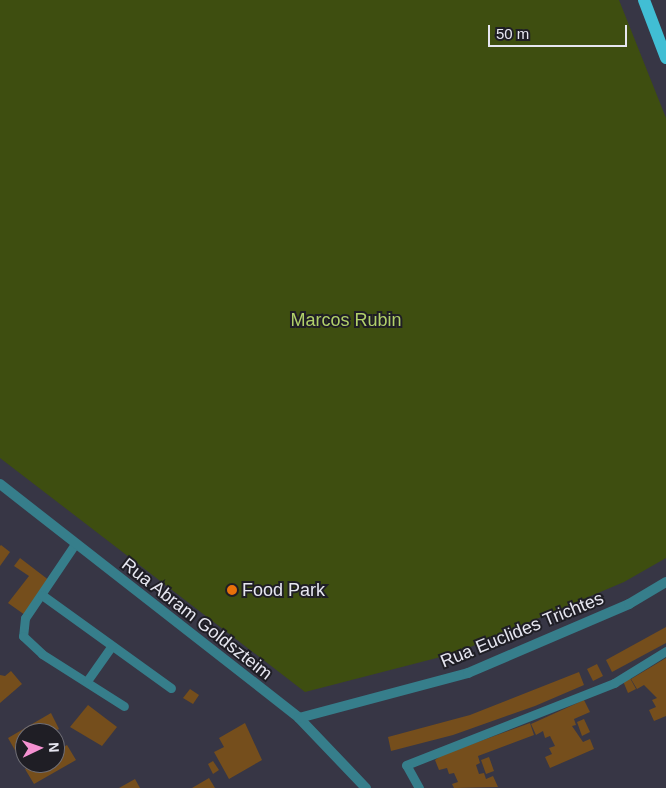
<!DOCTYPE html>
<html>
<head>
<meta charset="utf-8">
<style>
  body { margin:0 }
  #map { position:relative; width:666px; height:788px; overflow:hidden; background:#373645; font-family:Helvetica,sans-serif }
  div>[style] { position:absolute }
  .green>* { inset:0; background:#3e4e10 }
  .building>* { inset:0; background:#754e1c }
  .lane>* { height:9px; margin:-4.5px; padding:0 4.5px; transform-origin:4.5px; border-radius:4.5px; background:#367e8b }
  .street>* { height:10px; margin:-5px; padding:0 5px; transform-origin:5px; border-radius:5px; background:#367e8b }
  .primary>* { height:12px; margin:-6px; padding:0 6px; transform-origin:6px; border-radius:6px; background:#41bed4 }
  .dots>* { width:14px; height:14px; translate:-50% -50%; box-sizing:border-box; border:2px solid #1f1e25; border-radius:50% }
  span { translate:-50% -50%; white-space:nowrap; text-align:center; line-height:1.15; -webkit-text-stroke:4px #1f1e25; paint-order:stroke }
  .park-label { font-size:18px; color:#b1d06a }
  .poi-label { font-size:18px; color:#e6e6f0 }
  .left { translate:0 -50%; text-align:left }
  .street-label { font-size:18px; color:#e6e6f0 }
  .north { position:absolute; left:15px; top:723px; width:50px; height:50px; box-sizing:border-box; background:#1f1e25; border:1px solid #6f6e76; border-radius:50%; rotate:87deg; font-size:14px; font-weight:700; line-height:20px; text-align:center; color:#e6e6f0 }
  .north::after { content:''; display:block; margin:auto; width:18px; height:22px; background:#f591d2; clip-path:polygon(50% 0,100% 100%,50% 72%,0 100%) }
  .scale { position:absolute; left:488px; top:25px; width:139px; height:22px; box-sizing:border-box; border:2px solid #e6e6f0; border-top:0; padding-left:6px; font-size:15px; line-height:18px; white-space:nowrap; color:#e6e6f0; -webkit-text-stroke:4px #1f1e25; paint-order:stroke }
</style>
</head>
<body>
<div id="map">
  <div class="green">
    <i style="clip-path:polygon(0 0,619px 0,666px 118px,666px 558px,624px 582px,456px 653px,305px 692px,0 458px)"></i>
  </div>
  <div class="building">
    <i style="clip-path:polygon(1px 545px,10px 552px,0 566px,0 546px)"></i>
    <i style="clip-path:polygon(20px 558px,50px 581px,25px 615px,8px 603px,29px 576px,14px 566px)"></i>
    <i style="clip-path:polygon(666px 627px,666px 643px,612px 672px,606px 660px)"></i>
    <i style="clip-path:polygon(666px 658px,666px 716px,654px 721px,649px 710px,656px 707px,652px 700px,657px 698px,644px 685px,637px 689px,631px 679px)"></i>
    <i style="clip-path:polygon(597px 664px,603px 676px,593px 681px,587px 669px)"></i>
    <i style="clip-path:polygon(11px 671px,22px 684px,0 703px,0 675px,5px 676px)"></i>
    <i style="clip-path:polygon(579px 672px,584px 685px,535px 706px,453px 735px,391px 751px,388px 737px,470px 715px)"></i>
    <i style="clip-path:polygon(630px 678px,636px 689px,628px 693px,623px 681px)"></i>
    <i style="clip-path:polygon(190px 689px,199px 695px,193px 704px,183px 698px)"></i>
    <i style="clip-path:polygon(584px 700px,590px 712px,574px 719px,576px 725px,572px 726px,583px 742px,590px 739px,594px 749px,550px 768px,545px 757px,552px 754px,549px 748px,555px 746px,550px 736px,545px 738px,543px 731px,536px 735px,531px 724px)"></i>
    <i style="clip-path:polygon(88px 705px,117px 727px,102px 746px,70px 727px)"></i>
    <i style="clip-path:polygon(51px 713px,59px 729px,51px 733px,25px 733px,25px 747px,16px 752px,8px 738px)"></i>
    <i style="clip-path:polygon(584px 719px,590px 732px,582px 736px,577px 722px)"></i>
    <i style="clip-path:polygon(245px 723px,262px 760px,229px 779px,214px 752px,224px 747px,219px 738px)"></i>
    <i style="clip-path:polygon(530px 723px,534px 735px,478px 756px,480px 763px,476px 765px,479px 774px,484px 773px,486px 779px,493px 776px,498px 787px,454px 788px,452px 784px,458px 782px,454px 773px,449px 774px,447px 768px,439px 770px,435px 760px,442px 755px)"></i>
    <i style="clip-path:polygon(58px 744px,60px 749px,67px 745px,76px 760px,34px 784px,25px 769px,32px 763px,55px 763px)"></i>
    <i style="clip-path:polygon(489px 757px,494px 771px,486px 774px,481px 760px)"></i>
    <i style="clip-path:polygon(213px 761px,219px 770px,213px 774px,208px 764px)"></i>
    <i style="clip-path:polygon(209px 778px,215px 788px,192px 788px)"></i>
    <i style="clip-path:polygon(135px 779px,140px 788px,119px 788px)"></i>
  </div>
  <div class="lane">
    <i style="left:75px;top:544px;width:89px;rotate:124deg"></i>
    <i style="left:25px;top:618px;width:18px;rotate:96deg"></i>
    <i style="left:23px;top:636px;width:26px;rotate:43deg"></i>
    <i style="left:42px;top:654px;width:97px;rotate:32.4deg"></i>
    <i style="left:42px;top:595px;width:159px;rotate:35.8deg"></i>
    <i style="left:87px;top:681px;width:42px;rotate:-54.8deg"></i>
    <i style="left:419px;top:788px;width:26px;rotate:-119deg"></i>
    <i style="left:406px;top:765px;width:224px;rotate:-21.5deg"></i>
    <i style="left:614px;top:683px;width:61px;rotate:-31.6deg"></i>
  </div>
  <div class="street">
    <i style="left:0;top:484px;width:380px;rotate:38deg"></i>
    <i style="left:299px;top:718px;width:97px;rotate:46.3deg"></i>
    <i style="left:299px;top:718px;width:175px;rotate:-14.9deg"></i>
    <i style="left:468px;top:673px;width:175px;rotate:-23.2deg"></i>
    <i style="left:629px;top:604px;width:43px;rotate:-30.7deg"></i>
  </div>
  <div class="primary">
    <i style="left:644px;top:0;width:62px;rotate:69.2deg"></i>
  </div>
  <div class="dots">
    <i style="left:232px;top:590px;background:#e8710a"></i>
  </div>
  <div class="park-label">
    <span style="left:346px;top:320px">Marcos Rubin</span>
  </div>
  <div class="poi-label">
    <span class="left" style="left:242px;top:590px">Food Park</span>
  </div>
  <div class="street-label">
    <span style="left:197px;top:619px;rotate:38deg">Rua Abram Goldszteim</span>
    <span style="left:522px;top:630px;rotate:-22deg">Rua Euclides Trichtes</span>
  </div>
  <div class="north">N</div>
  <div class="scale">50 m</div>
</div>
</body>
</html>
